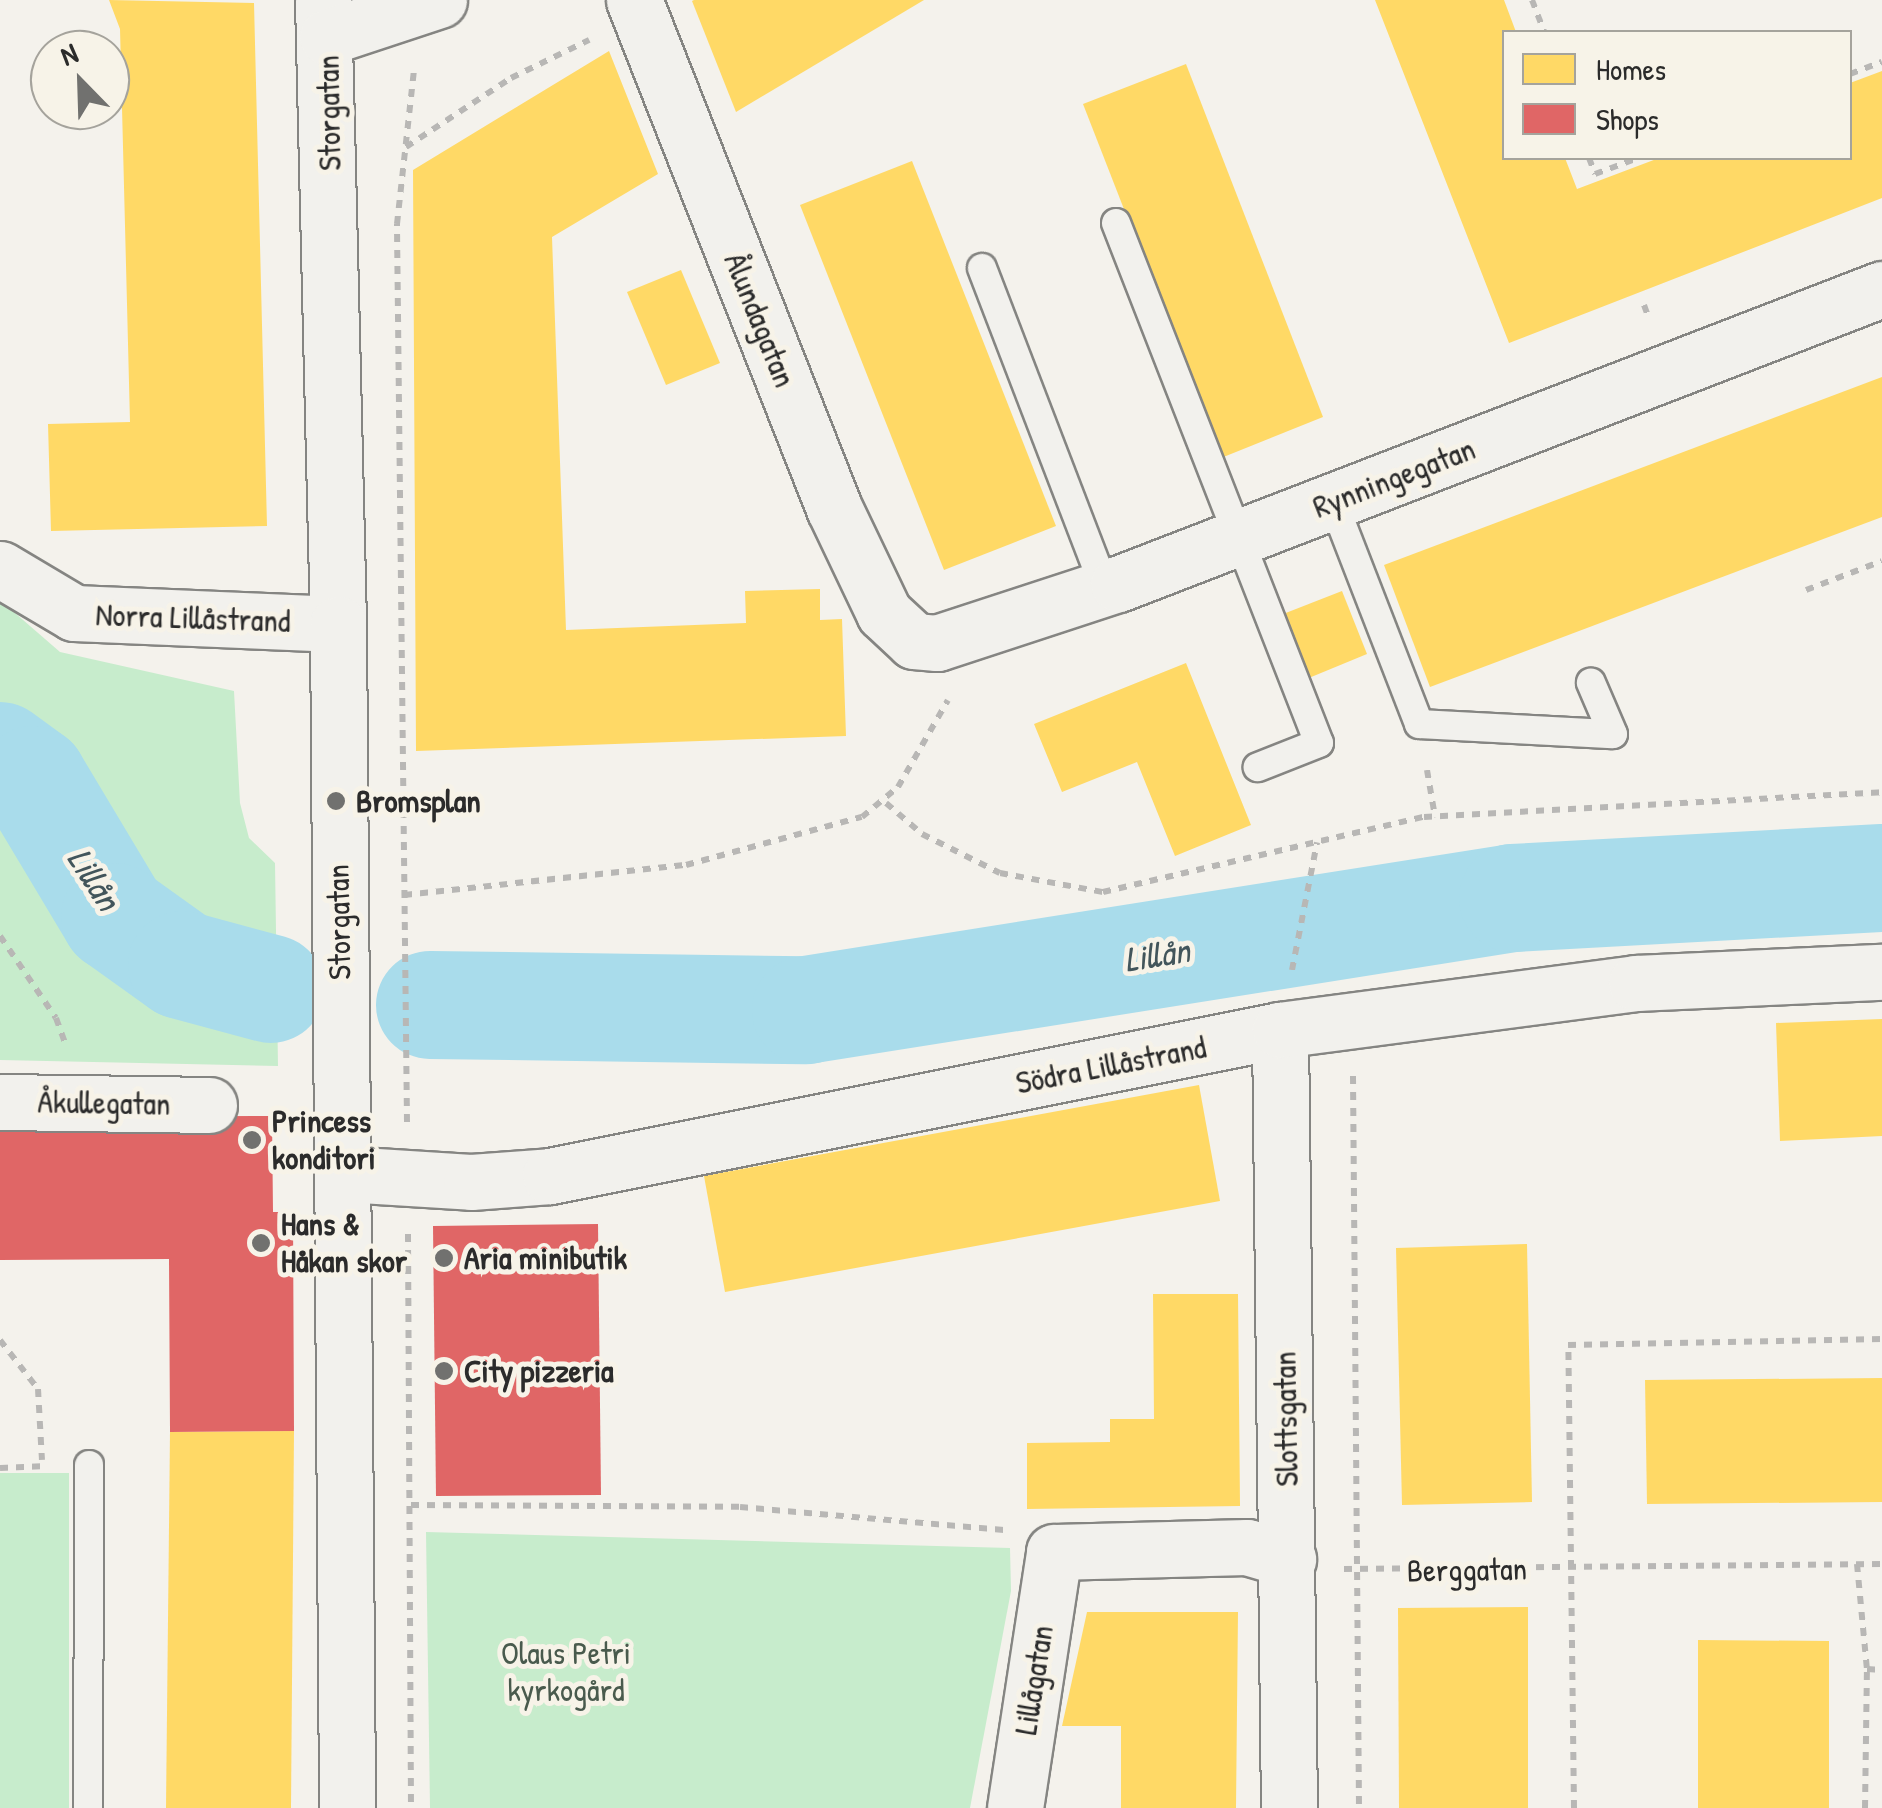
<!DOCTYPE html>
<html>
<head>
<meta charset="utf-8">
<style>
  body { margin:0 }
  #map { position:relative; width:1882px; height:1808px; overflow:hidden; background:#f4f2ec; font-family:"Patrick Hand",sans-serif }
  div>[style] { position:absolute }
  .green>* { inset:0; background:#c7eccc }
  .homes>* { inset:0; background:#ffd966 }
  .shops>* { inset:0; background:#e06666 }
  .river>* { height:108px; margin:-54px; padding:0 54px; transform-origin:54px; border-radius:54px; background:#a9dceb }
  .path>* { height:6px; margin-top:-3px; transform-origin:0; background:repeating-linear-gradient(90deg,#b8b7b5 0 8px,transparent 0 16px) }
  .roads { filter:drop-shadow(2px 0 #858582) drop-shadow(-2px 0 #858582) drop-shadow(0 2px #858582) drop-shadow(0 -2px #858582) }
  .lane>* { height:28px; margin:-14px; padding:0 14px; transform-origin:14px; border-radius:14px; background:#f2f1ed }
  .street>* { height:55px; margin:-27.5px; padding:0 27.5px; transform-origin:27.5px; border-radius:27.5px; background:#f2f1ed }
  .secondary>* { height:55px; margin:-27.5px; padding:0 27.5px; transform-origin:27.5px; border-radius:27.5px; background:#f2f1ed }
  .dots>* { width:28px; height:28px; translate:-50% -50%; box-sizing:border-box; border:5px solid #f7f3e8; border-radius:50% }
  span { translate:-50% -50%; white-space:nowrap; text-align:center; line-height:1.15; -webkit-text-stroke:10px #f7f3e8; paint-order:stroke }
  .street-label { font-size:32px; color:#2b2b2b }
  .poi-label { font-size:32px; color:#2b2b2b; font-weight:700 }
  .left { translate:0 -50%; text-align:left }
  .park-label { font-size:32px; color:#495a4d }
  .water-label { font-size:35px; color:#42555b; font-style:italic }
  .legend { position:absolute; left:1502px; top:30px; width:350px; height:130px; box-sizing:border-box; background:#f7f3e8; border:2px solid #a5a39c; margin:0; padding:12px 18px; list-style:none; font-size:30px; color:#2b2b2b }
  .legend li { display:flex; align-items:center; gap:20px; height:50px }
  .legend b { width:50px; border:2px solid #a5a39c }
  .north { position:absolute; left:30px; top:30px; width:100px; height:100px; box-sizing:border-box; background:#f7f3e8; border:2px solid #a5a39c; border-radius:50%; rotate:337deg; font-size:28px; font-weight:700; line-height:40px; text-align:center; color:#2b2b2b }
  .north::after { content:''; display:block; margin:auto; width:35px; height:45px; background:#71716f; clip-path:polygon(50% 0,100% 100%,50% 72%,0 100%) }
</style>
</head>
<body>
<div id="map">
  <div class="green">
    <i style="clip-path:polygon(0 600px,60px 652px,234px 691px,240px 803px,249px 838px,275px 863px,278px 1066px,0 1060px)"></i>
    <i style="clip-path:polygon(0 1473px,69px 1473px,69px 1808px,0 1808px)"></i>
    <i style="clip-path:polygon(426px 1532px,1010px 1548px,1011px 1591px,970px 1808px,430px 1808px)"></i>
  </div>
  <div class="homes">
    <i style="clip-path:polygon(109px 0,254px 3px,267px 526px,51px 531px,48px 424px,130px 422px,120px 29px)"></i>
    <i style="clip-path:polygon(924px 0,736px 112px,692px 1px,694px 0)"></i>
    <i style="clip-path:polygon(1375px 0,1504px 0,1516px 32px,1504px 32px,1504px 158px,1565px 158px,1577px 189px,1659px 158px,1850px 158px,1850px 83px,1882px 71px,1882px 198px,1509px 343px)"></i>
    <i style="clip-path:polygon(609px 51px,658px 174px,552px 237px,566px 630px,746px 623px,745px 591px,820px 589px,820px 620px,842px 619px,846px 736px,416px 751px,413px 170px)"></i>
    <i style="clip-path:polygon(1186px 64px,1323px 417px,1221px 458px,1083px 104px)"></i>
    <i style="clip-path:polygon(912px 161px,1056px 526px,944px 570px,800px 205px)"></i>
    <i style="clip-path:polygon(681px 270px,720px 363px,666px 385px,627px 292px)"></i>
    <i style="clip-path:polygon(1882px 377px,1882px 517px,1430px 687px,1384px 565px)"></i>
    <i style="clip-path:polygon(1342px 591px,1367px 654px,1304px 680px,1278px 616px)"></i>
    <i style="clip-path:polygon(1186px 663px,1251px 825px,1175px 856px,1137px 762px,1062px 792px,1034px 724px)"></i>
    <i style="clip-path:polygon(1882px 1019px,1882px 1136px,1780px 1141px,1776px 1023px)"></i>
    <i style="clip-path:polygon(1199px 1085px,1220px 1201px,725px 1292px,704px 1176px)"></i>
    <i style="clip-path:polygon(1527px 1244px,1532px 1502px,1402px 1505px,1396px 1248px)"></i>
    <i style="clip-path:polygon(1153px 1294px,1238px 1294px,1240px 1506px,1027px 1509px,1027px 1443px,1110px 1442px,1110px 1419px,1154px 1419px)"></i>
    <i style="clip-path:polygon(1882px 1378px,1882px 1502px,1647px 1504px,1645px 1380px)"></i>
    <i style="clip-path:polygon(294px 1431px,291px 1808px,166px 1808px,170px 1432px)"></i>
    <i style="clip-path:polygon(1528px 1607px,1528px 1808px,1399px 1808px,1398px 1608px)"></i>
    <i style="clip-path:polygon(1087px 1612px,1238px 1612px,1236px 1808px,1121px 1808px,1121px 1726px,1062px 1726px)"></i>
    <i style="clip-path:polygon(1698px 1640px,1829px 1641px,1829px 1808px,1698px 1808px)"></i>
  </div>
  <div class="shops">
    <i style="clip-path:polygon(272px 1116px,273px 1212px,293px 1212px,294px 1431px,170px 1432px,169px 1259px,0 1260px,0 1117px)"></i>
    <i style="clip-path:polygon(598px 1224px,601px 1495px,436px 1496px,433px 1226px)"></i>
  </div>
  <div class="river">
    <i style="left:0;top:756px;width:41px;rotate:36deg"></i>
    <i style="left:33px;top:780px;width:160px;rotate:59.1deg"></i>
    <i style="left:115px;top:917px;width:82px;rotate:35.6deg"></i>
    <i style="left:182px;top:965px;width:92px;rotate:15.1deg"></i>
    <i style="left:430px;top:1005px;width:376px;rotate:0.8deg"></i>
    <i style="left:806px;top:1010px;width:716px;rotate:-9deg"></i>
    <i style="left:1513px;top:898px;width:370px;rotate:-3.1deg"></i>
  </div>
  <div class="path">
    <i style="left:1532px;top:0;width:34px;rotate:69deg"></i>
    <i style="left:1850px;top:74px;width:34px;rotate:-21deg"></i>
    <i style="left:406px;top:147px;width:126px;rotate:-33.3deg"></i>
    <i style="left:511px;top:78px;width:87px;rotate:-26deg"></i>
    <i style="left:1589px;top:158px;width:17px;rotate:69deg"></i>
    <i style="left:1595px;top:174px;width:46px;rotate:-20.4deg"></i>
    <i style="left:1644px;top:305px;width:15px;rotate:70deg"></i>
    <i style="left:1806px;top:590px;width:81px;rotate:-20.9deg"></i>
    <i style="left:1427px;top:770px;width:48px;rotate:80.3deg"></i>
    <i style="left:886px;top:803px;width:48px;rotate:40.7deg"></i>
    <i style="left:922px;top:834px;width:87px;rotate:26.6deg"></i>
    <i style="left:1000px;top:873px;width:105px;rotate:10.5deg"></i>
    <i style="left:1103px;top:892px;width:330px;rotate:-13.2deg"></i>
    <i style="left:1424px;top:817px;width:459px;rotate:-3.1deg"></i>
    <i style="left:404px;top:895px;width:284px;rotate:-6.1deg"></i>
    <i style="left:686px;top:865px;width:182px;rotate:-15.3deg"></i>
    <i style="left:862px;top:817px;width:47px;rotate:-39.8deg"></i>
    <i style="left:898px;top:787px;width:100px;rotate:-60.1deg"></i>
    <i style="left:0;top:936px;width:99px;rotate:55.7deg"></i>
    <i style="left:56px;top:1018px;width:29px;rotate:70deg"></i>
    <i style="left:1292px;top:970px;width:130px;rotate:-78.9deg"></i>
    <i style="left:1353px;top:1076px;width:732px;rotate:89.53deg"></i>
    <i style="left:407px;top:1122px;width:898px;rotate:-90.64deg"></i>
    <i style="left:397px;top:224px;width:154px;rotate:-83.7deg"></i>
    <i style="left:408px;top:1234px;width:574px;rotate:89.7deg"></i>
    <i style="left:0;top:1340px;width:62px;rotate:52.2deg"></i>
    <i style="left:38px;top:1389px;width:71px;rotate:86.8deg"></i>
    <i style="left:0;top:1468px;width:47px;rotate:-2.4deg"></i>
    <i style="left:411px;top:1505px;width:329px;rotate:0.3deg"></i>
    <i style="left:740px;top:1507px;width:265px;rotate:5deg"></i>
    <i style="left:1857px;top:1564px;width:105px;rotate:84.6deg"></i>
    <i style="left:1344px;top:1569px;width:538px;rotate:-0.53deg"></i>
    <i style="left:1574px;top:1808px;width:463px;rotate:-90.7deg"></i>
    <i style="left:1568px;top:1345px;width:314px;rotate:-1.1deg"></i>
    <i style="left:1865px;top:1808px;width:139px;rotate:-89.2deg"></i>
    <i style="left:1867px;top:1669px;width:15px;rotate:4deg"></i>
  </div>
  <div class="roads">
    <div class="lane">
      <i style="left:1116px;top:223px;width:558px;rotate:68.68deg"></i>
      <i style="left:1319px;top:743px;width:66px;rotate:158.5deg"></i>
      <i style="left:982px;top:268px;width:344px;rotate:69deg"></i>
      <i style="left:1333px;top:502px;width:238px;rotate:68.8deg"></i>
      <i style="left:1419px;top:724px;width:194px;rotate:3deg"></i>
      <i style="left:1613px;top:734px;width:56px;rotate:-113.3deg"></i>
      <i style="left:88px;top:1808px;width:343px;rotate:-89.8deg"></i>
    </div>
    <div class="street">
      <i style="left:634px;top:0;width:546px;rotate:68.51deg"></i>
      <i style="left:834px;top:508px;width:116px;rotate:64.5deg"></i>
      <i style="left:884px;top:613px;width:41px;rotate:43deg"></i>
      <i style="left:914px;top:641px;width:23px;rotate:5deg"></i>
      <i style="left:937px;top:643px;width:190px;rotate:-18.1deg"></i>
      <i style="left:1118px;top:584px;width:819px;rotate:-21.11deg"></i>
      <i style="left:0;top:569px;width:86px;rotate:30.7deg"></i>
      <i style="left:74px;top:613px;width:264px;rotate:2.4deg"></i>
      <i style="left:1280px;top:1030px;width:778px;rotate:89.34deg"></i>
      <i style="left:0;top:1102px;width:209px;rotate:0.8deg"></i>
      <i style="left:345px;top:1174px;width:126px;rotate:3.6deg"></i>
      <i style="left:471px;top:1182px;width:79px;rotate:-4.3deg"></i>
      <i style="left:550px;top:1176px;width:744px;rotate:-11.31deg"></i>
      <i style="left:1280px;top:1030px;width:359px;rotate:-7.5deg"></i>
      <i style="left:1636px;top:983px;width:246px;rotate:-2.6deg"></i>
      <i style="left:1015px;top:1808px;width:259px;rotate:-81.3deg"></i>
      <i style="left:1054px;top:1552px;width:193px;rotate:-1.5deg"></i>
      <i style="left:1247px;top:1547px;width:43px;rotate:16.3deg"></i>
    </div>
    <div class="secondary">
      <i style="left:323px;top:0;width:624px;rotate:88.62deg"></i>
      <i style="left:338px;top:624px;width:1184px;rotate:89.56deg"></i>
      <i style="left:327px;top:37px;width:118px;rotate:-18.3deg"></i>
    </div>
  </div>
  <div class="dots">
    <i style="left:336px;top:801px;background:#71716f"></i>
    <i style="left:252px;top:1140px;background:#71716f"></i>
    <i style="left:261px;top:1243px;background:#71716f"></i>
    <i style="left:444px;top:1258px;background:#71716f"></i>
    <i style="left:444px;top:1371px;background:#71716f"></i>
  </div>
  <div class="street-label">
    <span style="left:329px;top:113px;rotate:-91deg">Storgatan</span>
    <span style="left:760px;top:320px;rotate:68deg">Ålundagatan</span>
    <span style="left:1394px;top:478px;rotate:-21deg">Rynningegatan</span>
    <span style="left:193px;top:618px;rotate:2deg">Norra Lillåstrand</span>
    <span style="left:339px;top:922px;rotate:-91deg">Storgatan</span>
    <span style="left:1111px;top:1065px;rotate:-11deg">Södra Lillåstrand</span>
    <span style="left:104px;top:1103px;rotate:1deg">Åkullegatan</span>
    <span style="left:1286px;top:1419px;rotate:-91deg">Slottsgatan</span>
    <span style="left:1467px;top:1570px;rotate:-1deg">Berggatan</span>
    <span style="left:1034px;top:1680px;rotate:-81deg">Lillågatan</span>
  </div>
  <div class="poi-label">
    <span class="left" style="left:356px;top:801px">Bromsplan</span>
    <span class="left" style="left:272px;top:1140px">Princess<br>konditori</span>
    <span class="left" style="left:281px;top:1243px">Hans &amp;<br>Håkan skor</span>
    <span class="left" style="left:464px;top:1258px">Aria minibutik</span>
    <span class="left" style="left:464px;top:1371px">City pizzeria</span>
  </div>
  <div class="park-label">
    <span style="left:566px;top:1672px">Olaus Petri<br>kyrkogård</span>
  </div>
  <div class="water-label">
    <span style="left:94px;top:879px;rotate:57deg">Lillån</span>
    <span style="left:1157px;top:955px;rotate:-9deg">Lillån</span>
  </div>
  <ul class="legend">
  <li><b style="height:28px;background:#ffd966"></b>Homes</li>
  <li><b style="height:28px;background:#e06666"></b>Shops</li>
  </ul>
  <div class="north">N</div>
</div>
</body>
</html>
